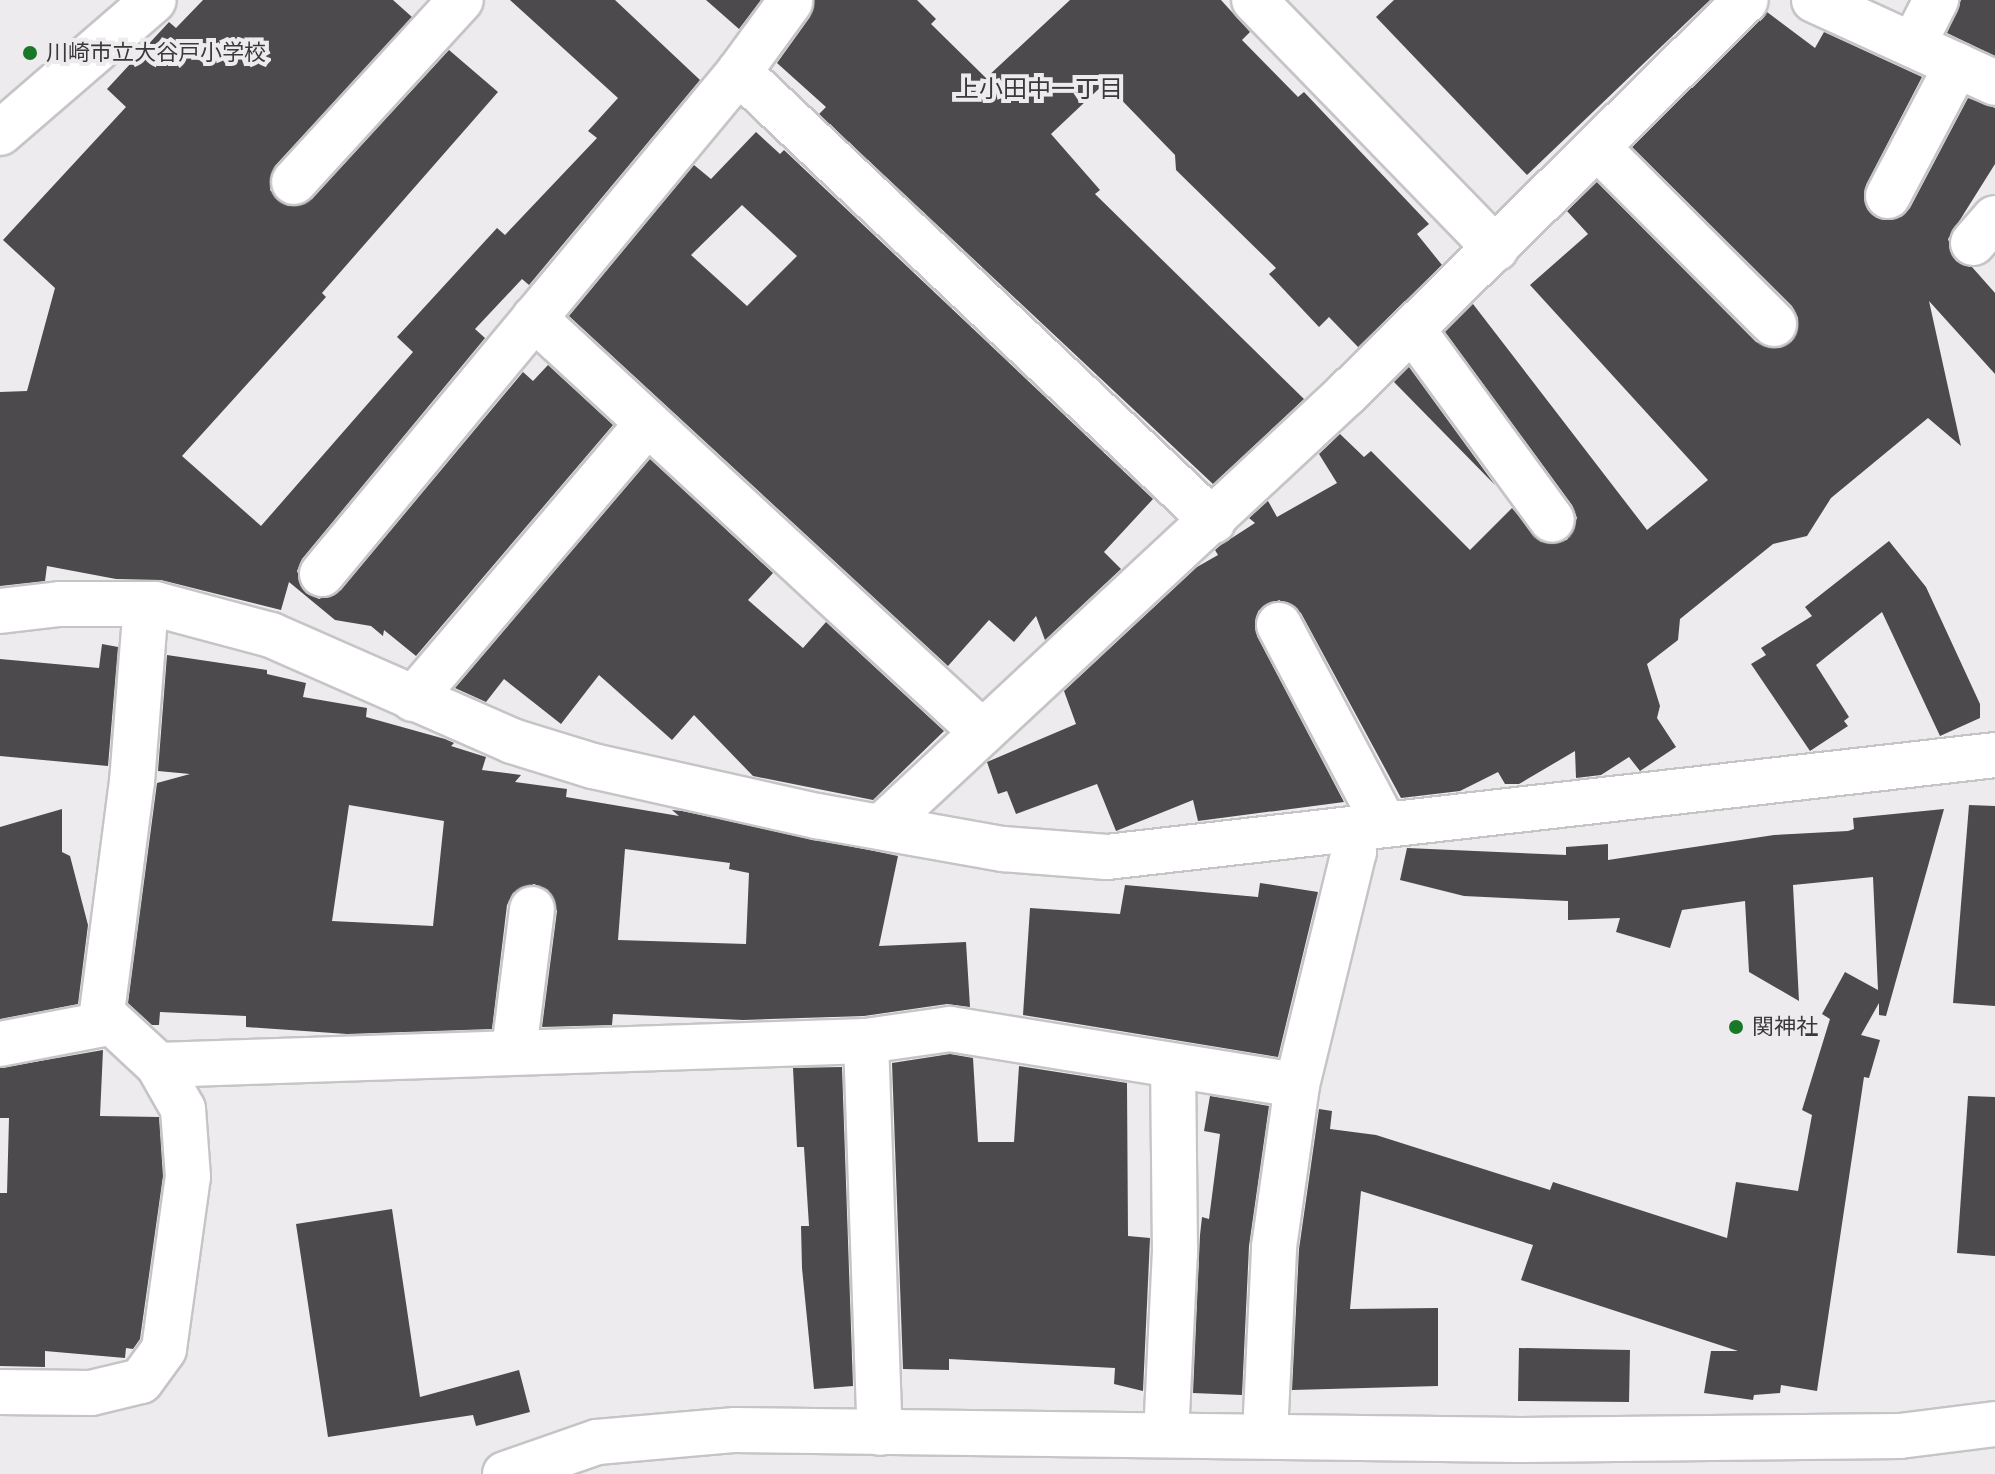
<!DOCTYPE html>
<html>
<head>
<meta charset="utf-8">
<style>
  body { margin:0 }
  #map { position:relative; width:1995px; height:1474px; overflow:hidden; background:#eeebef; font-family:"Source Serif 4","Noto Sans JP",serif }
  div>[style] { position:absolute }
  .building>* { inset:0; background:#4c4a4d }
  .roads { filter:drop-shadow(2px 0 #c6c4c7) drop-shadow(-2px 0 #c6c4c7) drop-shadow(0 2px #c6c4c7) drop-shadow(0 -2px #c6c4c7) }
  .minor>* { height:44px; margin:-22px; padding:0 22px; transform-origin:22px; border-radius:22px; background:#fff }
  .dots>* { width:22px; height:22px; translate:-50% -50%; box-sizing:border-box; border:4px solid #eeebef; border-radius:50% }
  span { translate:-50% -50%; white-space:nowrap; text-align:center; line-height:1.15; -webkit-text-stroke:8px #eeebef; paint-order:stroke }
  .poi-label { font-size:22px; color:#3a393a }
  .left { translate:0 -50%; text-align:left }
  .neighbourhood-label { font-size:24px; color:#3a393a }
</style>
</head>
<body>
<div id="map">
  <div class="building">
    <i style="clip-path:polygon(203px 0,393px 0,412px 17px,275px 166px,270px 190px,288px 206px,312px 199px,449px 50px,498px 92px,322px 293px,326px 297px,182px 456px,261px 526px,413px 352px,397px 337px,497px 228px,505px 235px,597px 138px,588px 131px,618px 98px,510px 0,615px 0,700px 80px,529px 285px,522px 279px,475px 329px,485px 338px,302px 559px,297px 571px,306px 593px,319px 599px,341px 590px,523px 372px,533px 381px,548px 365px,613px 425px,416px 656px,384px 630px,383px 636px,371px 626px,335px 620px,289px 582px,281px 610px,161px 580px,116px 579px,47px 566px,45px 581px,0 586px,0 392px,27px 391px,55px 288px,3px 240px,126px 107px,107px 89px,169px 22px,176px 28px)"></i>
    <i style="clip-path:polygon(706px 0,761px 0,739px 29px)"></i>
    <i style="clip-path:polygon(814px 0,917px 0,936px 19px,931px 24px,986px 78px,1070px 0,1221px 0,1250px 32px,1242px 40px,1298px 97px,1304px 92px,1429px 224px,1417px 234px,1442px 265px,1358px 347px,1329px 317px,1319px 327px,1269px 274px,1276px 268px,1176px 170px,1175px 155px,1105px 83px,1051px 134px,1100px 190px,1095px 194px,1304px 399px,1213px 484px,819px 114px,826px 107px,777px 63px,810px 17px)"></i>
    <i style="clip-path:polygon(1394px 0,1710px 0,1527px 175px,1376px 17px)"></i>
    <i style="clip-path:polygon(1961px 0,1995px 0,1995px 56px,1947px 33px)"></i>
    <i style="clip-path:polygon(1767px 12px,1815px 48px,1824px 32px,1922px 77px,1866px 185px,1867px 209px,1877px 218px,1901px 217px,1910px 208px,1968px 98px,1995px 108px,1995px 164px,1948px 239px,1956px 261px,1972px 267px,1995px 293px,1995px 374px,1929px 301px,1961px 446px,1928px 418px,1831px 498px,1807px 536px,1773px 544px,1680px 619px,1678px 640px,1647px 664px,1660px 706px,1657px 718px,1676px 747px,1640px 771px,1629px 757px,1601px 775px,1576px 778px,1575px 751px,1519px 784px,1505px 784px,1498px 772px,1460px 791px,1401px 798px,1301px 613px,1279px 600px,1258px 611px,1257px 636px,1344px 802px,1198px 821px,1193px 800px,1116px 831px,1097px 784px,1016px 814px,1007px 791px,998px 794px,987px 762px,1076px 724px,1064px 691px,1197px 567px,1218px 555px,1215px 550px,1221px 545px,1255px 523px,1249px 518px,1268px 501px,1277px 517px,1337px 483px,1319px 454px,1340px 434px,1364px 457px,1371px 451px,1470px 550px,1512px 508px,1541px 542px,1567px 540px,1577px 518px,1572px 505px,1445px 332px,1473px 304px,1647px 530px,1708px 480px,1530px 285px,1588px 234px,1567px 211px,1597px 182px,1756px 342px,1780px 348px,1792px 341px,1798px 318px,1792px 306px,1632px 147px)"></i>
    <i style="clip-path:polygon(evenodd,756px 132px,780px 154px,784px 150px,1153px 499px,1104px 552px,1121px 569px,1045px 640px,1036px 616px,1014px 642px,989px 620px,948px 666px,569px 316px,694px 165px,711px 179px,756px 132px,742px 205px,797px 256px,747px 306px,691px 255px,742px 205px)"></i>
    <i style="clip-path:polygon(1409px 367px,1495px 485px,1394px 382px)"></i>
    <i style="clip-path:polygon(650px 459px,773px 573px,748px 600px,803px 648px,826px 622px,944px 731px,873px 800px,753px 776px,694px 715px,672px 740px,599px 675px,561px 724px,504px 679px,486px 702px,455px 688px)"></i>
    <i style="clip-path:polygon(1889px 541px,1926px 587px,1980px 704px,1980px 718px,1940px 736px,1882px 612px,1816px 665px,1849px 717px,1844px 721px,1848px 726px,1810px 751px,1751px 664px,1766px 655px,1761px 648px,1812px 616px,1805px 607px)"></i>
    <i style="clip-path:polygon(102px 644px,118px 647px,108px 766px,0 756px,0 659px,99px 668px)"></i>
    <i style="clip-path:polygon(evenodd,167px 655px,267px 670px,267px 674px,306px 683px,303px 697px,367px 708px,366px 717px,445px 739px,454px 743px,451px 746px,486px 757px,482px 770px,521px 775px,515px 782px,567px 789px,566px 797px,679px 816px,672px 810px,682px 811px,898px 856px,879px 946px,966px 942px,970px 1007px,947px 1004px,864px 1016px,743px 1020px,613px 1014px,612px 1025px,542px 1027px,557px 911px,548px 890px,534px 884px,513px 893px,507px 905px,492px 1029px,347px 1034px,246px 1027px,246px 1016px,160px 1012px,159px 1025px,152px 1025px,128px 1003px,157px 783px,190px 774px,158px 771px,167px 655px,349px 805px,444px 821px,433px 926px,332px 921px,349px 805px,167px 655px,625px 849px,730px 863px,729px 869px,749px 873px,746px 944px,618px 940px,625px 849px)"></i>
    <i style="clip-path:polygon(1969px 805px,1995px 806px,1995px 1006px,1953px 1003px)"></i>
    <i style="clip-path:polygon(62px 809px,62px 852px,70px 856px,88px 925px,78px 1004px,0 1019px,0 827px)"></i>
    <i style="clip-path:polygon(1944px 809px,1886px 1016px,1879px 1015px,1879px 1003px,1861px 1035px,1880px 1040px,1869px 1078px,1864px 1077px,1817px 1391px,1781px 1385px,1780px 1393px,1754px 1395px,1753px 1400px,1704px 1393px,1711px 1351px,1738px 1351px,1521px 1280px,1533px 1245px,1361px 1191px,1350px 1309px,1438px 1308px,1438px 1386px,1292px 1390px,1299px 1249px,1319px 1109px,1332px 1111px,1330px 1129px,1376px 1135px,1550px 1190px,1553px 1182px,1727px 1238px,1736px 1182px,1798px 1191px,1812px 1115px,1802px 1110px,1830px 1019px,1822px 1014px,1845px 972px,1878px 990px,1873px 877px,1793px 885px,1799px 1001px,1749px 972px,1745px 901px,1682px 910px,1670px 948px,1616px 932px,1620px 918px,1568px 920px,1568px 901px,1464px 896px,1400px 880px,1407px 848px,1566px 855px,1566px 847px,1608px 844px,1608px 860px,1774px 835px,1848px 831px,1854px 829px,1853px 818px)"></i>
    <i style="clip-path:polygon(1260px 883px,1318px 892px,1278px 1057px,1023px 1015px,1030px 908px,1120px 914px,1125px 885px,1258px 897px)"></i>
    <i style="clip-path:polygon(103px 1050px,100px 1116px,159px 1117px,163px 1176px,140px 1339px,133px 1349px,126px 1348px,125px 1358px,45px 1351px,45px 1367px,0 1366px,0 1193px,7px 1193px,9px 1118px,0 1118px,0 1068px)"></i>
    <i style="clip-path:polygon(950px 1054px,973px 1058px,978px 1142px,1014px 1142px,1019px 1066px,1127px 1083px,1128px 1236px,1150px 1238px,1143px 1391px,1114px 1384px,1115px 1368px,949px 1359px,949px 1370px,903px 1369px,892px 1063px)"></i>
    <i style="clip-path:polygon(842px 1067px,853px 1386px,814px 1389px,802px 1268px,801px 1226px,809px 1226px,804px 1147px,797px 1147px,793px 1068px)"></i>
    <i style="clip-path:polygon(1210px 1096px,1269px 1106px,1249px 1246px,1242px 1395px,1193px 1393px,1200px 1235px,1202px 1217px,1209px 1219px,1220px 1134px,1204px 1131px)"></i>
    <i style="clip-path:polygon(1968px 1096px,1995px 1097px,1995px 1256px,1957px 1253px)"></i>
    <i style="clip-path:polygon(392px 1209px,420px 1397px,519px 1370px,530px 1412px,476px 1426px,473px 1415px,328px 1437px,296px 1224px)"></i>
    <i style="clip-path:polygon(1519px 1348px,1630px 1350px,1629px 1402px,1518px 1401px)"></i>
  </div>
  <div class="roads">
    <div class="minor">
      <i style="left:1254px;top:0;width:347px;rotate:45.8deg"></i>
      <i style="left:1814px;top:0;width:199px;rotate:24.6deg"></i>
      <i style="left:1913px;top:45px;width:51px;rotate:-62.9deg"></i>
      <i style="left:739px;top:72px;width:653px;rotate:43.45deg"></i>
      <i style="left:0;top:133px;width:203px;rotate:-40.8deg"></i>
      <i style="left:1598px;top:148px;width:249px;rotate:45deg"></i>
      <i style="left:294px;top:182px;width:247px;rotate:-47.5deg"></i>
      <i style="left:1888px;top:196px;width:148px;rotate:-62.2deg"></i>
      <i style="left:1973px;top:243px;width:33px;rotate:-49deg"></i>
      <i style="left:534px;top:318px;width:607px;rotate:42.73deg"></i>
      <i style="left:1413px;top:330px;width:235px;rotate:53.8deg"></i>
      <i style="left:322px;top:574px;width:653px;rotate:-50.28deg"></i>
      <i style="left:739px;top:72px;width:87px;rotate:-53.9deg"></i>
      <i style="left:146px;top:604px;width:178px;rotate:94.5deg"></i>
      <i style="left:132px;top:781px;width:234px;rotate:97.4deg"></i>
      <i style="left:102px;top:1013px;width:76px;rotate:42.9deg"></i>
      <i style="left:158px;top:1065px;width:708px;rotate:-1.94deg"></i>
      <i style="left:866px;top:1041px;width:85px;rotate:-8.1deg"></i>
      <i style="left:950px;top:1029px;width:351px;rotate:9.2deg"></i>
      <i style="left:1297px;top:1085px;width:240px;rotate:-76.3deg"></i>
      <i style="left:1354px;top:852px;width:23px;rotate:-97deg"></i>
      <i style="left:0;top:611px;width:60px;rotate:-6.7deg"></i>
      <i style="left:60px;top:604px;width:95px"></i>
      <i style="left:155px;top:604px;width:120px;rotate:15deg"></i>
      <i style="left:271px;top:635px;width:263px;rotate:23.7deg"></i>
      <i style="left:512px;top:741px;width:85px;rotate:17.2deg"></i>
      <i style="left:593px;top:766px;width:230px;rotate:12.6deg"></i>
      <i style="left:817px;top:816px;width:189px;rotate:10.1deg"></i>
      <i style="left:1003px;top:849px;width:104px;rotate:4.4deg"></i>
      <i style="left:1107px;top:857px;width:894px;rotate:-6.55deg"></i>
      <i style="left:1279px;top:625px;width:226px;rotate:62.1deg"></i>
      <i style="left:413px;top:699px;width:362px;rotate:-49.6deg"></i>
      <i style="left:881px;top:827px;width:635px;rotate:-42.96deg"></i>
      <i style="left:1346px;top:394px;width:561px;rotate:-44.57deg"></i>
      <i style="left:866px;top:1041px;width:392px;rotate:88deg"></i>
      <i style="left:0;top:1044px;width:111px;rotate:-10.9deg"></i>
      <i style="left:514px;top:1050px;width:142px;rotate:-82.7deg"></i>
      <i style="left:0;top:1392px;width:91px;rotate:0.6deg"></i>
      <i style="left:91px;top:1393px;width:51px;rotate:-13.5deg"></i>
      <i style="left:141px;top:1381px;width:39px;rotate:-54deg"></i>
      <i style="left:164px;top:1349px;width:174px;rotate:-82.1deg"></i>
      <i style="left:188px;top:1177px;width:68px;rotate:-94.2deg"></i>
      <i style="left:183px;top:1109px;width:51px;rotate:-119.6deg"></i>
      <i style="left:1265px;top:1434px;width:187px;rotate:-87.2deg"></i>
      <i style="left:1274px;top:1247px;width:164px;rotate:-81.9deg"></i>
      <i style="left:1166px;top:1435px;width:182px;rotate:-87.2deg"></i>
      <i style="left:1175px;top:1253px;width:187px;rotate:-90.6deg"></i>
      <i style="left:505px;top:1474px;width:97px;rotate:-19.2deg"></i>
      <i style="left:597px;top:1442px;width:139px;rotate:-5deg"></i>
      <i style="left:735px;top:1430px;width:786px;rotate:0.73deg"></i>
      <i style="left:1521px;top:1440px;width:379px;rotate:-0.6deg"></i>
      <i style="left:1900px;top:1436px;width:96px;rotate:-7.2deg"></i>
    </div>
  </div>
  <div class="dots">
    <i style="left:30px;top:53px;background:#187828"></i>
    <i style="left:1736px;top:1027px;background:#187828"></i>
  </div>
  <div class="poi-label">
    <span class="left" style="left:46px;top:53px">川崎市立大谷戸小学校</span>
    <span class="left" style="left:1752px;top:1027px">関神社</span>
  </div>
  <div class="neighbourhood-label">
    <span style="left:1039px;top:89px">上小田中一丁目</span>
  </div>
</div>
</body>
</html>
